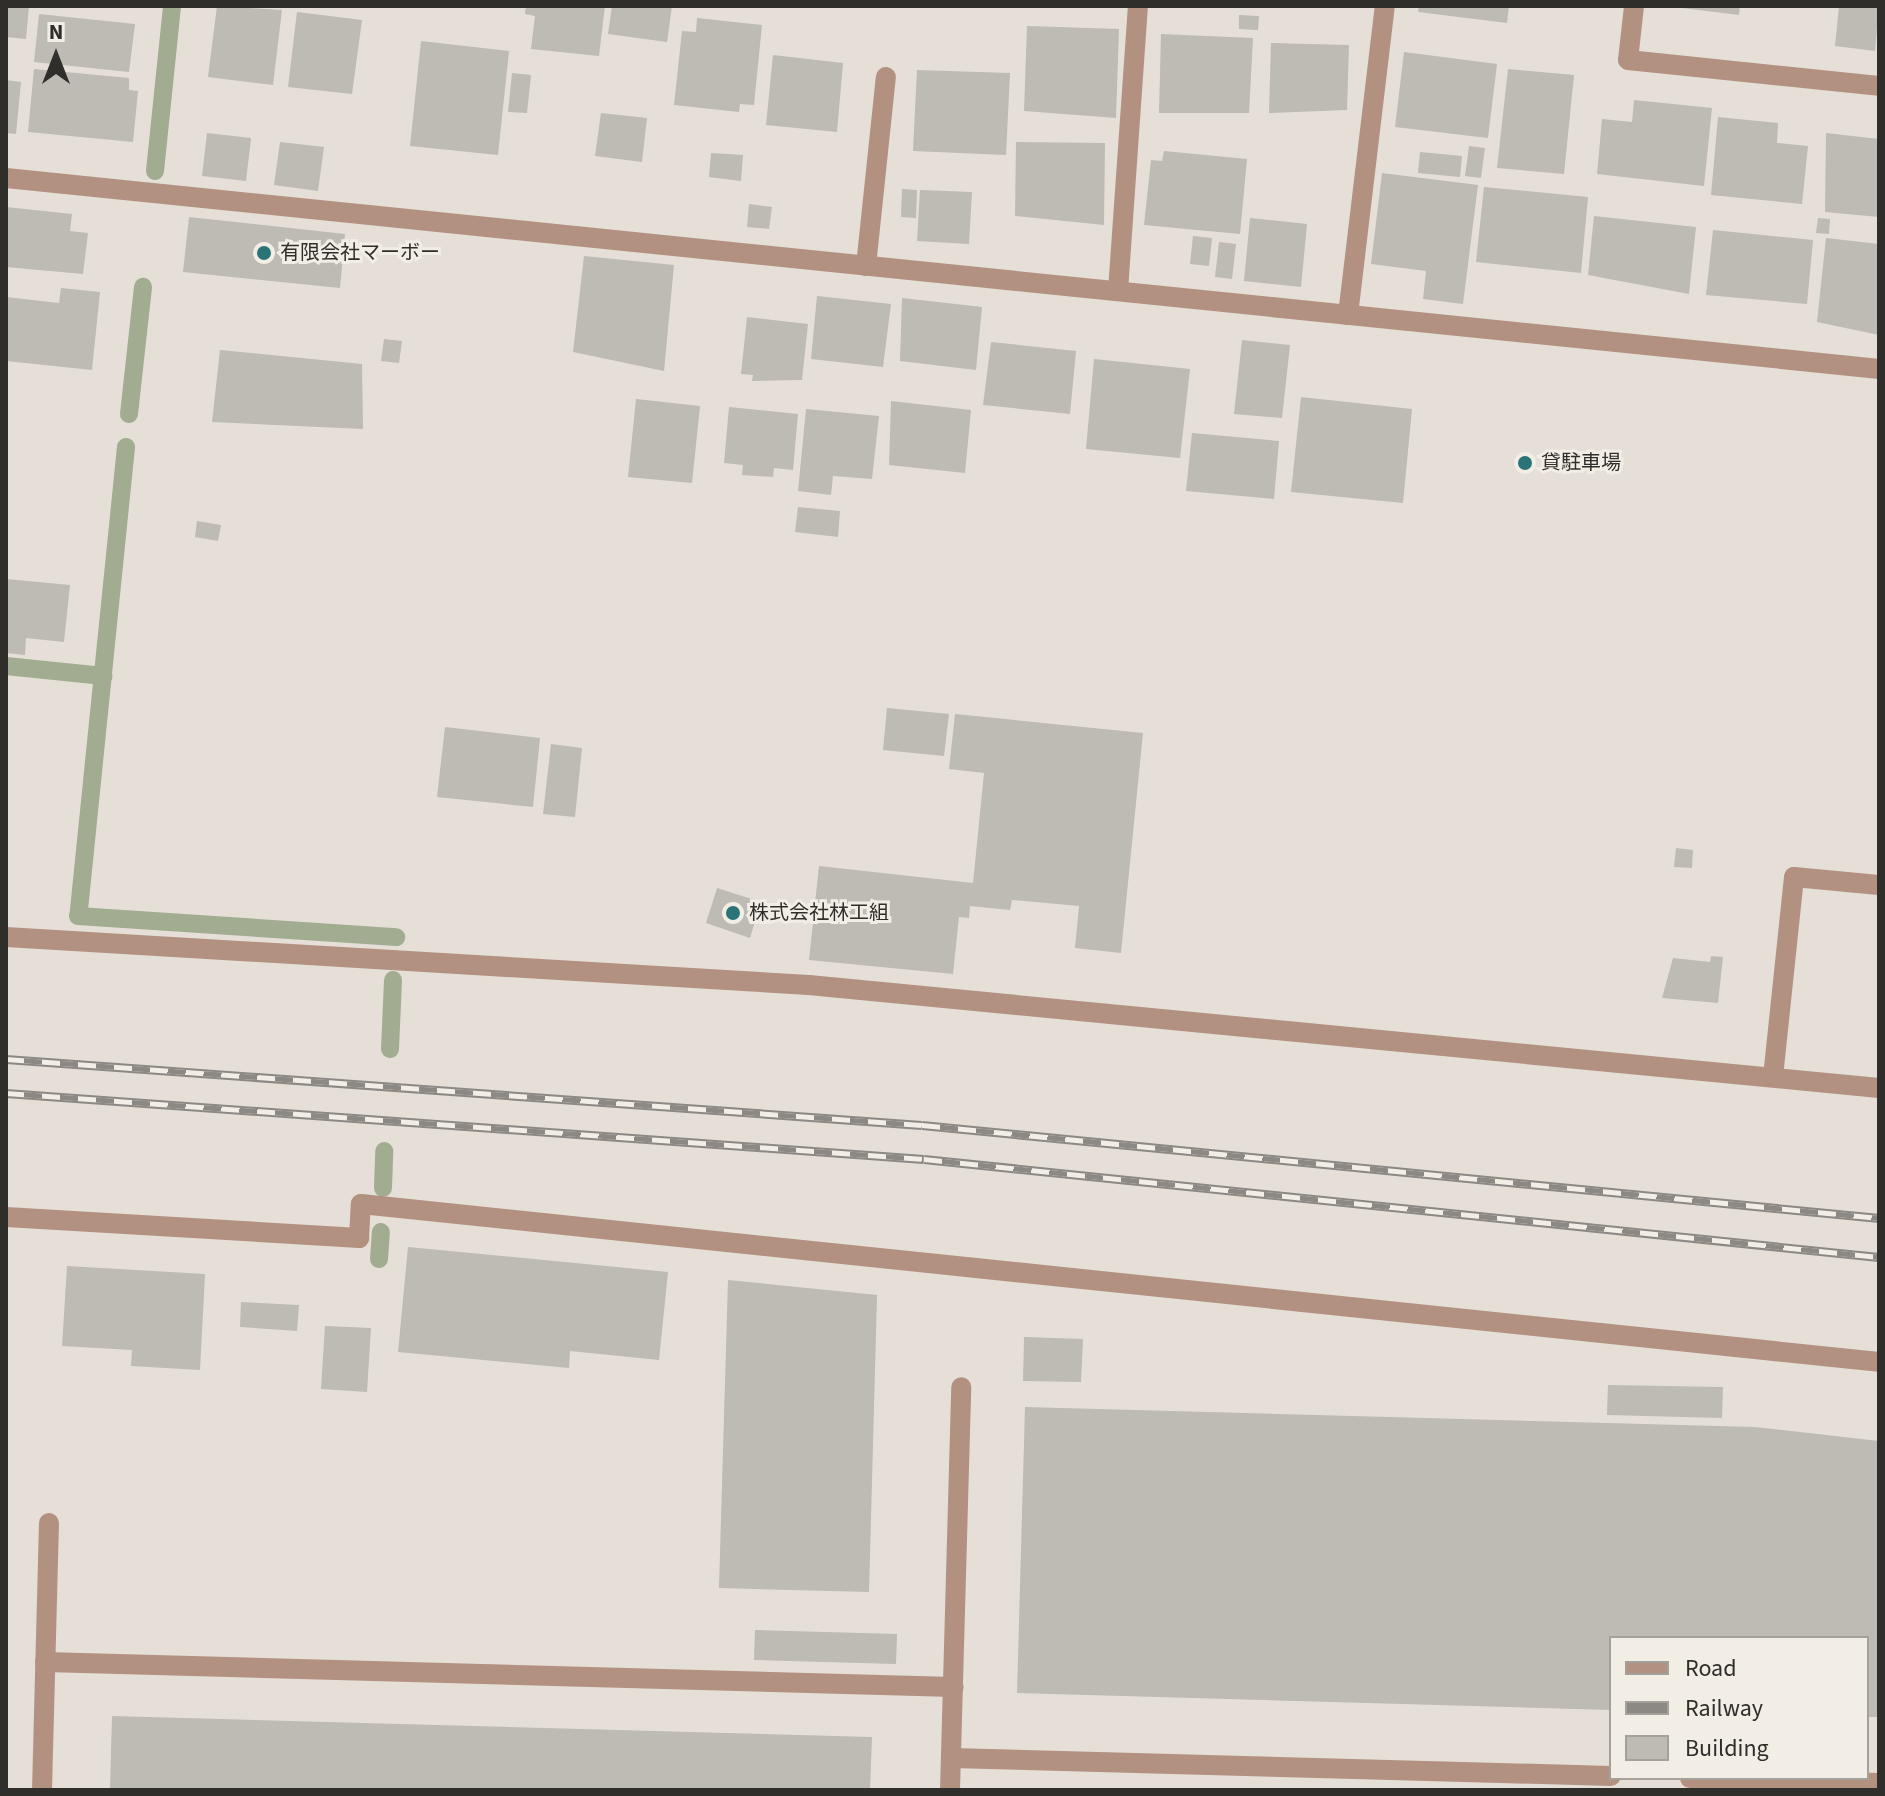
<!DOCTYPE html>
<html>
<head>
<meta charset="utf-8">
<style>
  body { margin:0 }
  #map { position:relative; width:1885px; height:1796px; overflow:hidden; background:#e5dfd8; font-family:"Source Sans 3","Noto Sans JP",sans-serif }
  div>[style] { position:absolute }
  .stream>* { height:18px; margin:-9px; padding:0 9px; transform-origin:9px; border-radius:9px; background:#a1ac90 }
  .building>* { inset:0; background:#bdbbb3 }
  .minor>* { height:20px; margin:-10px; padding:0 10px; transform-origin:10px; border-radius:10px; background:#b29181 }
  .rail>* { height:9px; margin-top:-4.5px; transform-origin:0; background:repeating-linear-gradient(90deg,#f2ede5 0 18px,#8c8883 0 36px); box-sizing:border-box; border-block:2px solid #8c8883 }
  .dots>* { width:22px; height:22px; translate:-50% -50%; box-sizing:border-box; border:4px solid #f2ede5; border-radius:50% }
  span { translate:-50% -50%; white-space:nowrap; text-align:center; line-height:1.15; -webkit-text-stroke:6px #f2ede5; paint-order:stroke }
  .poi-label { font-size:20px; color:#302e2b }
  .left { translate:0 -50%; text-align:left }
  .frame { position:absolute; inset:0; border:8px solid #302e2b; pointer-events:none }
  .legend { position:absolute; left:1609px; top:1636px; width:260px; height:144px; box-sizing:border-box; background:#f2ede5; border:2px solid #a4a19b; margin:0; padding:10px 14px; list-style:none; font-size:24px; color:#302e2b }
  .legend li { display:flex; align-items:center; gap:16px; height:40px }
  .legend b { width:40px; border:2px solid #a4a19b }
  .north { position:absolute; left:16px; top:16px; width:80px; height:80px; -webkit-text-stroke:6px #f2ede5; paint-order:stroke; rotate:0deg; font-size:22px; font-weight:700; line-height:32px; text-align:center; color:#302e2b }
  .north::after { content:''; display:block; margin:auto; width:28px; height:36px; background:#302e2b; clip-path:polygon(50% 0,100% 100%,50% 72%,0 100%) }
</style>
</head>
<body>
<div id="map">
  <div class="stream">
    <i style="left:155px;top:171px;width:166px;rotate:-84.1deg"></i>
    <i style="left:129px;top:414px;width:128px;rotate:-83.7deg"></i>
    <i style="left:126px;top:447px;width:471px;rotate:95.8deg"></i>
    <i style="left:78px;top:916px;width:319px;rotate:3.8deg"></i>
    <i style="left:6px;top:666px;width:98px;rotate:5.9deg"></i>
    <i style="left:390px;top:1049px;width:69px;rotate:-87.5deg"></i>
    <i style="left:383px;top:1188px;width:37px;rotate:-88deg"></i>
    <i style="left:379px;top:1259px;width:27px;rotate:-86deg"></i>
  </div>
  <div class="building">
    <i style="clip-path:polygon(6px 6px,29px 6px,26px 39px,6px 37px)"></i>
    <i style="clip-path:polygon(217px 6px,282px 10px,273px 85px,208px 77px)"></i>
    <i style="clip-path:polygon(526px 6px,605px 6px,599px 56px,531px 49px,535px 16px,525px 14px)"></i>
    <i style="clip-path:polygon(612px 6px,672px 6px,667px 42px,608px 34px)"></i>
    <i style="clip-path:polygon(1419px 6px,1509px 6px,1507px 23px,1418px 12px)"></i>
    <i style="clip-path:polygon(1666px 6px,1740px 6px,1739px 15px)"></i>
    <i style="clip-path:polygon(1839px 6px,1879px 6px,1875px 51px,1835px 46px)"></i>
    <i style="clip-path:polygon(297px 12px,362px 20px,352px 94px,288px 87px)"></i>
    <i style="clip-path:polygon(39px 14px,135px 24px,129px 72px,34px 62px)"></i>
    <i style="clip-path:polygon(1239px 15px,1259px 16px,1258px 30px,1239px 29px)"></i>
    <i style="clip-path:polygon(697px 18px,762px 25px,754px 105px,740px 104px,739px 112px,674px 105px,682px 31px,696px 32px)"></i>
    <i style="clip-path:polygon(1027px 26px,1119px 29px,1116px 118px,1024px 111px)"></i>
    <i style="clip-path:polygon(1161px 34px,1253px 38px,1249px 113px,1159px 113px)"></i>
    <i style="clip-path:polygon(421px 41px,509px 51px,498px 155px,410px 146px)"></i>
    <i style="clip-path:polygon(1271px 43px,1349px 45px,1347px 110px,1269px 113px)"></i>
    <i style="clip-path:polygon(1404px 52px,1497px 64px,1488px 138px,1395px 127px)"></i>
    <i style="clip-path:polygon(773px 55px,843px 63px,837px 132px,766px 125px)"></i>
    <i style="clip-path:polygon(34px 69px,129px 78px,129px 90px,138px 91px,133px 142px,28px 132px)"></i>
    <i style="clip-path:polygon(1508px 69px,1574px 75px,1564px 174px,1497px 168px)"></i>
    <i style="clip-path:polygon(917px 70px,1010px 73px,1006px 155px,913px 151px)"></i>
    <i style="clip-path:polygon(512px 73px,531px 75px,527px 113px,508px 112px)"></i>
    <i style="clip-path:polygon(6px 80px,21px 82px,16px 134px,6px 133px)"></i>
    <i style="clip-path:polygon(1634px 100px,1712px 108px,1704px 186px,1597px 174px,1602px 119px,1632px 122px)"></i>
    <i style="clip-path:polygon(601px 113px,647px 118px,642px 162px,595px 156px)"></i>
    <i style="clip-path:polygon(1718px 117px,1778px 123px,1777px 143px,1808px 146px,1802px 204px,1711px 195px)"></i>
    <i style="clip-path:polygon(207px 133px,251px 138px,246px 181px,202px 176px)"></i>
    <i style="clip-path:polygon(1826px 133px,1879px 139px,1879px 217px,1825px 212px)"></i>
    <i style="clip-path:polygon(280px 142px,324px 147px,318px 191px,274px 185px)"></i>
    <i style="clip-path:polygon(1016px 142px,1105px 143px,1104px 225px,1015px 216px)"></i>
    <i style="clip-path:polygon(1469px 146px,1485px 148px,1481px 178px,1465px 176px)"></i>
    <i style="clip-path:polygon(1164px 151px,1247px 159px,1240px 234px,1144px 225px,1151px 160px,1162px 161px)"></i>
    <i style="clip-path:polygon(1420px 152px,1462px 156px,1460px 177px,1418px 173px)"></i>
    <i style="clip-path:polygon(711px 153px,743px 155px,741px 181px,709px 177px)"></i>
    <i style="clip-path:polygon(1382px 173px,1478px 185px,1463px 304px,1423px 299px,1426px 271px,1371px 264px)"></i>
    <i style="clip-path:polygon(1484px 187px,1588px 197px,1581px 273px,1476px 262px)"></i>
    <i style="clip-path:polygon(902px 189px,917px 190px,916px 218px,901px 217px)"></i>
    <i style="clip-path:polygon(920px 190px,972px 192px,969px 244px,917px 241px)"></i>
    <i style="clip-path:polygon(749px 204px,772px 207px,769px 229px,747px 227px)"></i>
    <i style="clip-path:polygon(6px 207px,72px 214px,70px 231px,88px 233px,83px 274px,6px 267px)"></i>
    <i style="clip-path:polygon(1594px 216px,1696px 227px,1689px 294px,1588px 275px)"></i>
    <i style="clip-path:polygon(189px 217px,345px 234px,340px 288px,183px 272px)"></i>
    <i style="clip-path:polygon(1250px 218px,1307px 224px,1301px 287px,1244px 281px)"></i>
    <i style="clip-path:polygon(1818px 218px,1830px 219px,1829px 234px,1816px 233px)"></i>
    <i style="clip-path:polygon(1713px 230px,1813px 240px,1807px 304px,1706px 295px)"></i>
    <i style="clip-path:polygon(1193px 236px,1212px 238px,1209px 266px,1190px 264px)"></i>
    <i style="clip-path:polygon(1826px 238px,1879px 244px,1879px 335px,1817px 322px)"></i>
    <i style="clip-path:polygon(1219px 242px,1236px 244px,1232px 279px,1215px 277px)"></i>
    <i style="clip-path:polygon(584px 256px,674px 265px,664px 371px,573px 352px)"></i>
    <i style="clip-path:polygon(61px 288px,100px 292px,92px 370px,6px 361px,6px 297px,59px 303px)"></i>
    <i style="clip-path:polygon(817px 296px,891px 304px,883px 367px,811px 359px)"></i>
    <i style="clip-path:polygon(902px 298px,982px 307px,976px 370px,900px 361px)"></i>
    <i style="clip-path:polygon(747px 317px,808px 324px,802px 380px,752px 381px,753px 375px,741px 374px)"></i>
    <i style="clip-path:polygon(384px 339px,402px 341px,399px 363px,381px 361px)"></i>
    <i style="clip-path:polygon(1242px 340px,1290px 345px,1282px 418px,1234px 414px)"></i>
    <i style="clip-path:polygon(991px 342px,1076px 351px,1070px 414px,983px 405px)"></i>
    <i style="clip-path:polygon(220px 350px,362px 364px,363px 429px,212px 422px)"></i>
    <i style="clip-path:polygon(1094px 359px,1190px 369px,1180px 458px,1086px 449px)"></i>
    <i style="clip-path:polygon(1301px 397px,1412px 409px,1403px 503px,1291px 492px)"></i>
    <i style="clip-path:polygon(636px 399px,700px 406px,692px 483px,628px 477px)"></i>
    <i style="clip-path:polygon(891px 401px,971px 410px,965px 473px,889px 465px)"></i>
    <i style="clip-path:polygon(729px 407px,798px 414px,793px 470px,774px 468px,773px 477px,742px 475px,743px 465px,724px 463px)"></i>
    <i style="clip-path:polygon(806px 409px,879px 416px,872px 479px,833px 476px,831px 495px,798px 491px)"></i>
    <i style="clip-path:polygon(1192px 433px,1279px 441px,1274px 499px,1186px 491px)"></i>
    <i style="clip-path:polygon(798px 507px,840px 511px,838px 537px,795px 532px)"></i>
    <i style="clip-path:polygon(197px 521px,221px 525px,218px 541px,195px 537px)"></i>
    <i style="clip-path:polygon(6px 579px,70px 585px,64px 642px,26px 638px,25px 655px,6px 653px)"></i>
    <i style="clip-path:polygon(887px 708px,949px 714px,944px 756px,883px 750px)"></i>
    <i style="clip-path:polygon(955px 714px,1143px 733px,1121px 953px,1075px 948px,1079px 906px,1012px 900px,1010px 910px,970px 906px,969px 918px,959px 917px,953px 974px,809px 960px,819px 866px,973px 883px,984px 773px,949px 769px)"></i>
    <i style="clip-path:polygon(445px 727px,540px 738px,533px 807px,437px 797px)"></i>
    <i style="clip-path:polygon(551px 744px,582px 748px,575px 817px,543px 814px)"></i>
    <i style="clip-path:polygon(1676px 848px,1693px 850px,1692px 868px,1674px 867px)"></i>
    <i style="clip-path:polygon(717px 888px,761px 902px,750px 938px,706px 923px)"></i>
    <i style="clip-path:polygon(1711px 956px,1723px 957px,1718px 1003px,1662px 998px,1673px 958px,1710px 962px)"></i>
    <i style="clip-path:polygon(408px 1247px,668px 1272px,659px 1360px,570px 1351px,569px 1368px,398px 1352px)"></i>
    <i style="clip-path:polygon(67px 1266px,205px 1274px,200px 1370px,131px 1366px,132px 1350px,62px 1346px)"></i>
    <i style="clip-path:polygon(728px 1280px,877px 1295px,869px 1592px,719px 1588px)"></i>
    <i style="clip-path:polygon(241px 1302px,299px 1305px,297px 1331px,240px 1327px)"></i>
    <i style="clip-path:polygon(325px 1326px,371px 1328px,367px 1392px,321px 1389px)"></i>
    <i style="clip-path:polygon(1024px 1337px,1083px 1339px,1081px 1382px,1023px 1381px)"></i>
    <i style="clip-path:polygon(1608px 1385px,1723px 1387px,1722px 1418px,1607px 1415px)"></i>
    <i style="clip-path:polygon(1025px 1407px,1755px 1427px,1879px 1441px,1879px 1717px,1867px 1717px,1867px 1638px,1611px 1638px,1611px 1710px,1017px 1693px)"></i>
    <i style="clip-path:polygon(755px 1630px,897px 1634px,896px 1664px,754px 1660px)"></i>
    <i style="clip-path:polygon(112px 1716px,872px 1737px,870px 1790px,110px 1790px)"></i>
  </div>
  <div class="minor">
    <i style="left:1634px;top:6px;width:54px;rotate:96.3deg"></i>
    <i style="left:1628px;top:60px;width:252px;rotate:5.9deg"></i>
    <i style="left:6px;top:178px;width:1883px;rotate:5.82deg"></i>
    <i style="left:866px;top:266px;width:190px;rotate:-84deg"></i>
    <i style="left:1118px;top:291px;width:286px;rotate:-86deg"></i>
    <i style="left:1348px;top:315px;width:311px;rotate:-83.2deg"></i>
    <i style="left:6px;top:937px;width:804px;rotate:3.42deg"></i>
    <i style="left:809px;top:985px;width:1075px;rotate:5.5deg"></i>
    <i style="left:1773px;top:1077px;width:201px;rotate:-84deg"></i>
    <i style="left:1794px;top:877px;width:85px;rotate:5.4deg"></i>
    <i style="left:6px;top:1217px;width:354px;rotate:3.4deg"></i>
    <i style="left:359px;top:1238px;width:34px;rotate:-87deg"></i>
    <i style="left:361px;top:1204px;width:1526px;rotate:5.94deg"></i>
    <i style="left:45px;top:1662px;width:909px;rotate:1.58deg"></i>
    <i style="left:951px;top:1758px;width:660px;rotate:1.56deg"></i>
    <i style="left:1690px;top:1778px;width:189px;rotate:1.5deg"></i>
    <i style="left:42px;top:1790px;width:267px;rotate:-88.5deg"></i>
    <i style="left:950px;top:1790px;width:403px;rotate:-88.4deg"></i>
  </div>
  <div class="rail">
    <i style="left:6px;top:1059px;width:918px;rotate:4.12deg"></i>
    <i style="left:922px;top:1125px;width:962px;rotate:5.55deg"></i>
    <i style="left:6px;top:1093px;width:920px;rotate:4.11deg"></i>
    <i style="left:924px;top:1159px;width:960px;rotate:5.86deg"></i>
  </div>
  <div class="dots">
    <i style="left:264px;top:253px;background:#2a7478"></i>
    <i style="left:1525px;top:463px;background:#2a7478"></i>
    <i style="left:733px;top:913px;background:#2a7478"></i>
  </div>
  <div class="poi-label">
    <span class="left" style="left:280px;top:253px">有限会社マーボー</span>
    <span class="left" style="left:1541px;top:463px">貸駐車場</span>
    <span class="left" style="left:749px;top:913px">株式会社林工組</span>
  </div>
  <div class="frame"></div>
  <ul class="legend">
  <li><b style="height:10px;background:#b29181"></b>Road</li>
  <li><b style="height:10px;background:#8c8883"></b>Railway</li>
  <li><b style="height:22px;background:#bdbbb3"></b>Building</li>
  </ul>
  <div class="north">N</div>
</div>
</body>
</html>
